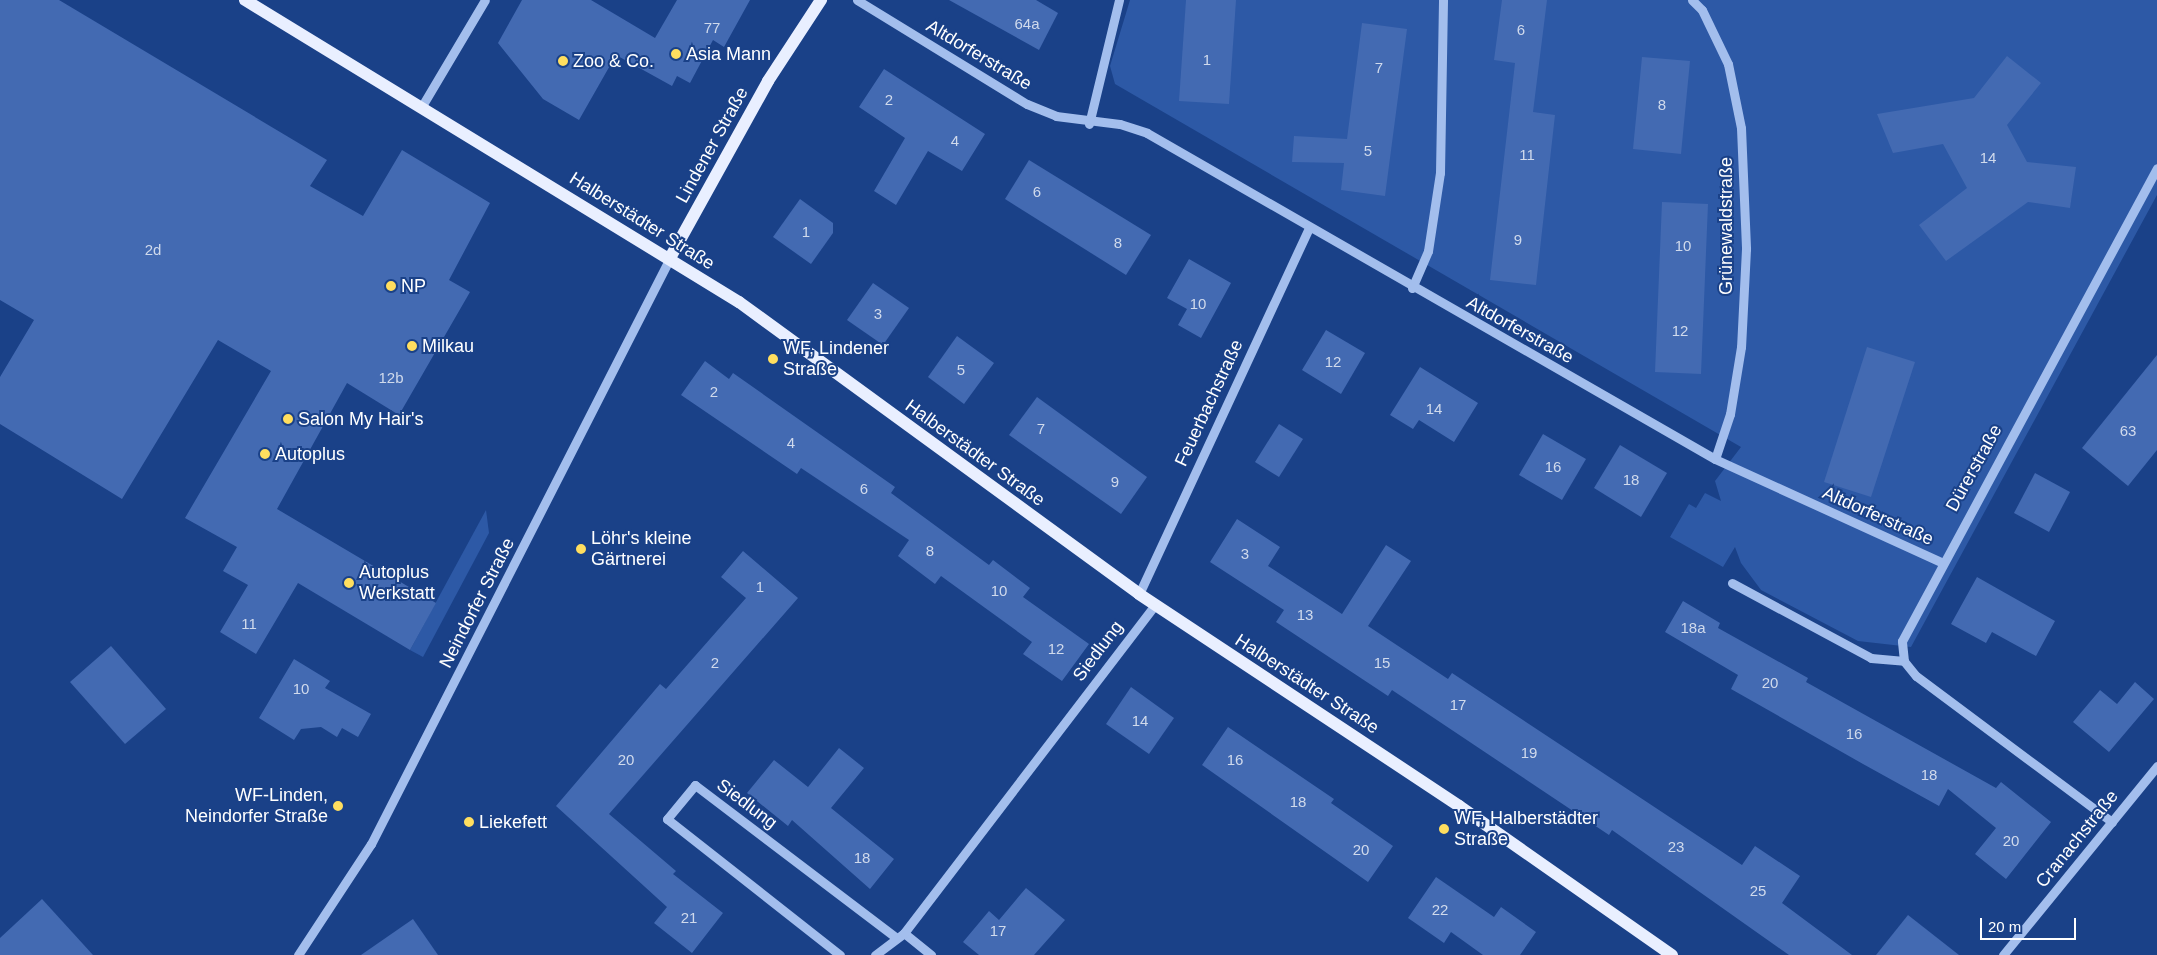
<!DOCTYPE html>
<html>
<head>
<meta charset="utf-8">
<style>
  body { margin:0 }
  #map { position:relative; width:2157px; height:955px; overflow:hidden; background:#1a4188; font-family:Helvetica,sans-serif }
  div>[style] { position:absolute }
  .green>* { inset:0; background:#2d59a6 }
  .building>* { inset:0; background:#436ab2 }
  .minor>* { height:9px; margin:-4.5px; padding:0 4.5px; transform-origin:4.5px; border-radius:4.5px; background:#a3beed }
  .major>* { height:12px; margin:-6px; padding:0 6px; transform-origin:6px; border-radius:6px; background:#e9efff }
  .dots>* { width:14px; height:14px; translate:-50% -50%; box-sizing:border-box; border:2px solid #1a4188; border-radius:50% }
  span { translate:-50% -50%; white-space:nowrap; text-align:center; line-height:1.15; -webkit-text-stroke:4px #1a4188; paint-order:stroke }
  .number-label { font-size:15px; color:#d0daec }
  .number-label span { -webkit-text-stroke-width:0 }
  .poi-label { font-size:18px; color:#fff }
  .left { translate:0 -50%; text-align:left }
  .right { translate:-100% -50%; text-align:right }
  .street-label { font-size:18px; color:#fff }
  .scale { position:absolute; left:1980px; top:918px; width:96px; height:22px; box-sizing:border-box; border:2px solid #fff; border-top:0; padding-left:6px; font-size:15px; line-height:18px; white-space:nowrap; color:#fff; -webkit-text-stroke:4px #1a4188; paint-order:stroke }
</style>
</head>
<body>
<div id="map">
  <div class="green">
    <i style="clip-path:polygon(1130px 0,2157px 0,2157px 195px,1911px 647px,1858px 641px,1761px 590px,1741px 563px,1735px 547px,1723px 567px,1670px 537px,1689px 504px,1696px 508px,1705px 493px,1721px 501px,1715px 481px,1741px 447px,1115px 84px,1110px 66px)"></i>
    <i style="clip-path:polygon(486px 510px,489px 533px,423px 657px,410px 650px)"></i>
  </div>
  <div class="building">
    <i style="clip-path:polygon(0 0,59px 0,327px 160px,310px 186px,363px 216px,402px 150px,490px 203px,449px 280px,470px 292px,399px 415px,347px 383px,277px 509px,436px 603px,410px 650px,298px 583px,256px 654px,220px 632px,248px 585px,223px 571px,237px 547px,185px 518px,271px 371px,218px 340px,122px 499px,0 424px,0 377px,34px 320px,0 300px)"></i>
    <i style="clip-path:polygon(522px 0,591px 0,655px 38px,677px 0,750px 0,724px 47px,713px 40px,690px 83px,677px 76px,672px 86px,616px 55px,579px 120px,543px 99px,498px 43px)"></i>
    <i style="clip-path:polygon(949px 0,1036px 0,1058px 13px,1039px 50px)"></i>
    <i style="clip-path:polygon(1186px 0,1236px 0,1229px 104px,1179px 101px)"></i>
    <i style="clip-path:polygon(1502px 0,1547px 0,1533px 112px,1555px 115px,1536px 285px,1490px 280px,1515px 63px,1494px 60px)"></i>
    <i style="clip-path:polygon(1362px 23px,1407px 29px,1385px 196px,1341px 190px,1344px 163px,1292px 162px,1294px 136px,1347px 139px)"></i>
    <i style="clip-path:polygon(2007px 56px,2041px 83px,2007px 125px,2027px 162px,2076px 167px,2070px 208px,2028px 202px,1946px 261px,1919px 225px,1967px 188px,1943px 144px,1893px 153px,1877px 114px,1974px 98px)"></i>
    <i style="clip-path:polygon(1642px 57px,1690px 61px,1681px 154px,1633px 149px)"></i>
    <i style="clip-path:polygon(884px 69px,985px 134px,962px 171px,928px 151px,896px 205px,874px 191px,905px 138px,859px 107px)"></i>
    <i style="clip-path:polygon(1029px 160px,1151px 235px,1126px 275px,1005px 199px)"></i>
    <i style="clip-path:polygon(800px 199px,833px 223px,833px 233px,811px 264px,773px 237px)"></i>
    <i style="clip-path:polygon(1662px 202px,1708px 204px,1701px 374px,1655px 372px)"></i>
    <i style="clip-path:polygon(1189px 259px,1231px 283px,1201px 338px,1178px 325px,1187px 309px,1167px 298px)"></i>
    <i style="clip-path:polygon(873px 283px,909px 308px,883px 345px,847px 320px)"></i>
    <i style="clip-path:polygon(1326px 330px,1365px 353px,1341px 394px,1302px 370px)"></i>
    <i style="clip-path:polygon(957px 336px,994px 363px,964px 404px,928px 377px)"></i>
    <i style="clip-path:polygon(1867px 347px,1915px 362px,1871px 497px,1824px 482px)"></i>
    <i style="clip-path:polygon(2157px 355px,2157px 450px,2128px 486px,2082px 448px)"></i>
    <i style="clip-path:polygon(705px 361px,729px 379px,733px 373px,895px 487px,891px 493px,989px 565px,993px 560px,1030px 588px,1023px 597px,1089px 644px,1062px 681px,1023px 654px,1032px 642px,941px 576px,935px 584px,898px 556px,909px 540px,801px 468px,797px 474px,681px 395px)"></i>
    <i style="clip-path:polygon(1420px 367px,1478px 403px,1454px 442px,1419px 420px,1413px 429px,1390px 415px)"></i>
    <i style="clip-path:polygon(1037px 397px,1147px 477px,1121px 514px,1009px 435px)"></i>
    <i style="clip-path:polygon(1279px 424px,1303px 439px,1279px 477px,1255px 462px)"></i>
    <i style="clip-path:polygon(1543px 434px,1586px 459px,1562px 500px,1519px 475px)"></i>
    <i style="clip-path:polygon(1620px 445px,1667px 473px,1641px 517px,1594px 488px)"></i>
    <i style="clip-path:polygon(2035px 473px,2070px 492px,2049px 532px,2014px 513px)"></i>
    <i style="clip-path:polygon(1237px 519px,1280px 547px,1268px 566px,1342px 614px,1386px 545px,1411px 561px,1368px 626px,1448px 679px,1452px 673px,1742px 865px,1755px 846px,1800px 876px,1782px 903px,1852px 955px,1789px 955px,1612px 830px,1609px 835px,1392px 690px,1388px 696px,1276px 622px,1284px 610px,1210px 562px)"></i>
    <i style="clip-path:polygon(743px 551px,798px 598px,609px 814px,676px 871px,673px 874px,723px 913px,692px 953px,654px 923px,667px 907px,556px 806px,660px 684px,666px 689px,746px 598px,721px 577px)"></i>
    <i style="clip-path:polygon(1977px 577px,2055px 621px,2036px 656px,1992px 632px,1986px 643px,1951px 624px)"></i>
    <i style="clip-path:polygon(1683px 601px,1720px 623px,1718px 628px,1808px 678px,1806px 682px,1996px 788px,2001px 782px,2051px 822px,2006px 879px,1975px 854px,1996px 828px,1948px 789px,1939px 806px,1863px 764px,1731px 689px,1738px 675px,1665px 632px)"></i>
    <i style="clip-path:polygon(111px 646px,166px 709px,125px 744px,70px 682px)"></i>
    <i style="clip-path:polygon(294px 659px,330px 681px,325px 688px,371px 714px,358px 737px,342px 728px,337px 737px,321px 727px,301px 729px,294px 740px,259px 718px)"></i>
    <i style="clip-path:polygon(2135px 682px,2154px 699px,2109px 752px,2073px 722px,2100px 690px,2117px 704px)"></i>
    <i style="clip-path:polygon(1131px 687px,1174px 718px,1149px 754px,1106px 724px)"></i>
    <i style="clip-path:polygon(1228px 727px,1334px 799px,1331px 803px,1393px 846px,1368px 882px,1202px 765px)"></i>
    <i style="clip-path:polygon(839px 748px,864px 768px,831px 808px,894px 859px,870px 889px,792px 820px,788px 826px,747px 793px,774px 760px,808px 787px)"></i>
    <i style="clip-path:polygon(1436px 877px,1494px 917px,1501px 907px,1536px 932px,1520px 955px,1483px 955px,1451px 932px,1444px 943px,1408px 918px)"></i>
    <i style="clip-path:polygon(1026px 888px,1065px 920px,1034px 955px,979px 955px,963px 942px,989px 911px,999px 920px)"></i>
    <i style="clip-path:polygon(42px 899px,93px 955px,0 955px,0 938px)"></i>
    <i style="clip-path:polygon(1908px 915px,1959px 955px,1876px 955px)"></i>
    <i style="clip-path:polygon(413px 919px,438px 955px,361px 955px)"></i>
  </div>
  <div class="minor">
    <i style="left:857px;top:0;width:199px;rotate:31.5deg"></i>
    <i style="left:1027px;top:104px;width:31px;rotate:22deg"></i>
    <i style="left:1056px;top:116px;width:64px;rotate:7.1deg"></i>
    <i style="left:1120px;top:124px;width:28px;rotate:18deg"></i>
    <i style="left:1147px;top:133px;width:655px;rotate:29.85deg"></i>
    <i style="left:1715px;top:459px;width:248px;rotate:24.5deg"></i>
    <i style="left:1692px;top:0;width:14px;rotate:45deg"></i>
    <i style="left:1702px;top:10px;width:60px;rotate:64.3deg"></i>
    <i style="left:1728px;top:64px;width:65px;rotate:78.5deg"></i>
    <i style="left:1741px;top:128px;width:121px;rotate:87.6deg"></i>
    <i style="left:1746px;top:249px;width:98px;rotate:92.9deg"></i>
    <i style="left:1741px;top:347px;width:68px;rotate:99.3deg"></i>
    <i style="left:1730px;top:414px;width:47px;rotate:108.4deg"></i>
    <i style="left:422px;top:106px;width:123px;rotate:-59.3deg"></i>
    <i style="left:1089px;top:124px;width:128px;rotate:-76.4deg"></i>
    <i style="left:1412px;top:288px;width:40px;rotate:-66.6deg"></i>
    <i style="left:1428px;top:251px;width:79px;rotate:-81.3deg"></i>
    <i style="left:1440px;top:173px;width:173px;rotate:-89deg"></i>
    <i style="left:1732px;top:583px;width:158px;rotate:28.3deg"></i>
    <i style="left:1871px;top:658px;width:33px;rotate:5deg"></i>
    <i style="left:1139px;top:594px;width:404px;rotate:-65.1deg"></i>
    <i style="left:2112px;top:822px;width:244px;rotate:-143.3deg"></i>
    <i style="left:1916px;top:676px;width:19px;rotate:-129deg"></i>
    <i style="left:1904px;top:661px;width:20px;rotate:-96deg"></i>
    <i style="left:1902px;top:641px;width:537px;rotate:-61.67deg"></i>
    <i style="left:904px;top:933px;width:35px;rotate:39deg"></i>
    <i style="left:298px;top:955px;width:133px;rotate:-56.7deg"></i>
    <i style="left:371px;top:844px;width:658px;rotate:-62.97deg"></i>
    <i style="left:840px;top:955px;width:220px;rotate:-141.8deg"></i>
    <i style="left:667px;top:819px;width:44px;rotate:-50.5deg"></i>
    <i style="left:695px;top:785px;width:250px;rotate:37.2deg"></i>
    <i style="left:875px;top:955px;width:36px;rotate:-37deg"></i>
    <i style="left:904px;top:933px;width:413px;rotate:-52.6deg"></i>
    <i style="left:2003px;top:955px;width:244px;rotate:-50.8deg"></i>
  </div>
  <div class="major">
    <i style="left:245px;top:0;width:579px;rotate:31.44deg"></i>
    <i style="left:739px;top:302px;width:495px;rotate:36.1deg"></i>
    <i style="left:1139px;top:594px;width:384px;rotate:33.5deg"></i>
    <i style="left:1459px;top:806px;width:260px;rotate:35deg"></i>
    <i style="left:670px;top:258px;width:202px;rotate:-61deg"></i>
    <i style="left:768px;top:81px;width:97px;rotate:-56.8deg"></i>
  </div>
  <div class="dots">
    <i style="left:676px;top:54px;background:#ffde5f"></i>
    <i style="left:563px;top:61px;background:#ffde5f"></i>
    <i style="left:391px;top:286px;background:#ffde5f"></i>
    <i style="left:412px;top:346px;background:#ffde5f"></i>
    <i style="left:773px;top:359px;background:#ffde5f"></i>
    <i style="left:288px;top:419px;background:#ffde5f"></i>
    <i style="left:265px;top:454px;background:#ffde5f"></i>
    <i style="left:581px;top:549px;background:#ffde5f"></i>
    <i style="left:349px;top:583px;background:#ffde5f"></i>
    <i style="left:338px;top:806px;background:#ffde5f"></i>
    <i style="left:469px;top:822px;background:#ffde5f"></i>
    <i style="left:1444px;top:829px;background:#ffde5f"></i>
  </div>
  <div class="number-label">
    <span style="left:1027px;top:24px">64a</span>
    <span style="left:712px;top:28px">77</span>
    <span style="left:1521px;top:30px">6</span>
    <span style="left:1207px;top:60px">1</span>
    <span style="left:1379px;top:68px">7</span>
    <span style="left:889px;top:100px">2</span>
    <span style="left:1662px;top:105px">8</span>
    <span style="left:955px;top:141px">4</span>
    <span style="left:1368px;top:151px">5</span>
    <span style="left:1527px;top:155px">11</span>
    <span style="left:1988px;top:158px">14</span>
    <span style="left:1037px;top:192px">6</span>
    <span style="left:806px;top:232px">1</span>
    <span style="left:1518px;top:240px">9</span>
    <span style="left:1118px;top:243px">8</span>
    <span style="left:1683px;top:246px">10</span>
    <span style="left:153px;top:250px">2d</span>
    <span style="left:1198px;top:304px">10</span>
    <span style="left:878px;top:314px">3</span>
    <span style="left:1680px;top:331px">12</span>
    <span style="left:1333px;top:362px">12</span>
    <span style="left:961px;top:370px">5</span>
    <span style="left:391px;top:378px">12b</span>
    <span style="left:714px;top:392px">2</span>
    <span style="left:1434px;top:409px">14</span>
    <span style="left:1041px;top:429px">7</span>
    <span style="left:2128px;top:431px">63</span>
    <span style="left:791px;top:443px">4</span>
    <span style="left:1553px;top:467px">16</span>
    <span style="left:1631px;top:480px">18</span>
    <span style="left:1115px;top:482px">9</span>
    <span style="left:864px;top:489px">6</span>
    <span style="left:930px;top:551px">8</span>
    <span style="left:1245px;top:554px">3</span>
    <span style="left:760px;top:587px">1</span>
    <span style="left:999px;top:591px">10</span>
    <span style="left:1305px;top:615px">13</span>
    <span style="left:249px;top:624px">11</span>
    <span style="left:1693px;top:628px">18a</span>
    <span style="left:1056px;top:649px">12</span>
    <span style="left:715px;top:663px">2</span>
    <span style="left:1382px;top:663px">15</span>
    <span style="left:1770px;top:683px">20</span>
    <span style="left:301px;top:689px">10</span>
    <span style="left:1458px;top:705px">17</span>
    <span style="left:1140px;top:721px">14</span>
    <span style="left:1854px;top:734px">16</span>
    <span style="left:1529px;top:753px">19</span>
    <span style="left:626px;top:760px">20</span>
    <span style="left:1235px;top:760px">16</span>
    <span style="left:1929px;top:775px">18</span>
    <span style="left:1298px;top:802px">18</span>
    <span style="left:2011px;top:841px">20</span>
    <span style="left:1676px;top:847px">23</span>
    <span style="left:1361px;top:850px">20</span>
    <span style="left:862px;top:858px">18</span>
    <span style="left:1758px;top:891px">25</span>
    <span style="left:1440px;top:910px">22</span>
    <span style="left:689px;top:918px">21</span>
    <span style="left:998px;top:931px">17</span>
  </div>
  <div class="poi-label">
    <span class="left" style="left:686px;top:54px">Asia Mann</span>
    <span class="left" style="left:573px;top:61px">Zoo &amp; Co.</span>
    <span class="left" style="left:401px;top:286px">NP</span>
    <span class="left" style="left:422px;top:346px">Milkau</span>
    <span class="left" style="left:783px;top:359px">WF, Lindener<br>Straße</span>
    <span class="left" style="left:298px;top:419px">Salon My Hair's</span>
    <span class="left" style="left:275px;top:454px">Autoplus</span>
    <span class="left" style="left:591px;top:549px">Löhr's kleine<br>Gärtnerei</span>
    <span class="left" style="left:359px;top:583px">Autoplus<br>Werkstatt</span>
    <span class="right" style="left:328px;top:806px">WF-Linden,<br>Neindorfer Straße</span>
    <span class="left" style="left:1454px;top:829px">WF, Halberstädter<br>Straße</span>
    <span class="left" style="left:479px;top:822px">Liekefett</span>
  </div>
  <div class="street-label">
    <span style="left:979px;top:55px;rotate:31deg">Altdorferstraße</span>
    <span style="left:712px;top:145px;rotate:-61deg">Lindener Straße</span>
    <span style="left:642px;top:221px;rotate:32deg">Halberstädter Straße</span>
    <span style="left:1726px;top:226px;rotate:-90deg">Grünewaldstraße</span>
    <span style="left:1520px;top:330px;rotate:29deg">Altdorferstraße</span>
    <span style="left:1209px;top:403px;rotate:-65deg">Feuerbachstraße</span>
    <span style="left:975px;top:453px;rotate:36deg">Halberstädter Straße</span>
    <span style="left:1974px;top:468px;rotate:-61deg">Dürerstraße</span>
    <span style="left:1878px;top:516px;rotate:24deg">Altdorferstraße</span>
    <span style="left:477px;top:603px;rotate:-63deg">Neindorfer Straße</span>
    <span style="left:1098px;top:651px;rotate:-53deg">Siedlung</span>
    <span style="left:1307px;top:684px;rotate:33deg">Halberstädter Straße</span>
    <span style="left:747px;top:804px;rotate:37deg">Siedlung</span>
    <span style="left:2077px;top:839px;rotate:-51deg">Cranachstraße</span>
  </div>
  <div class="scale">20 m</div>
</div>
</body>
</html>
